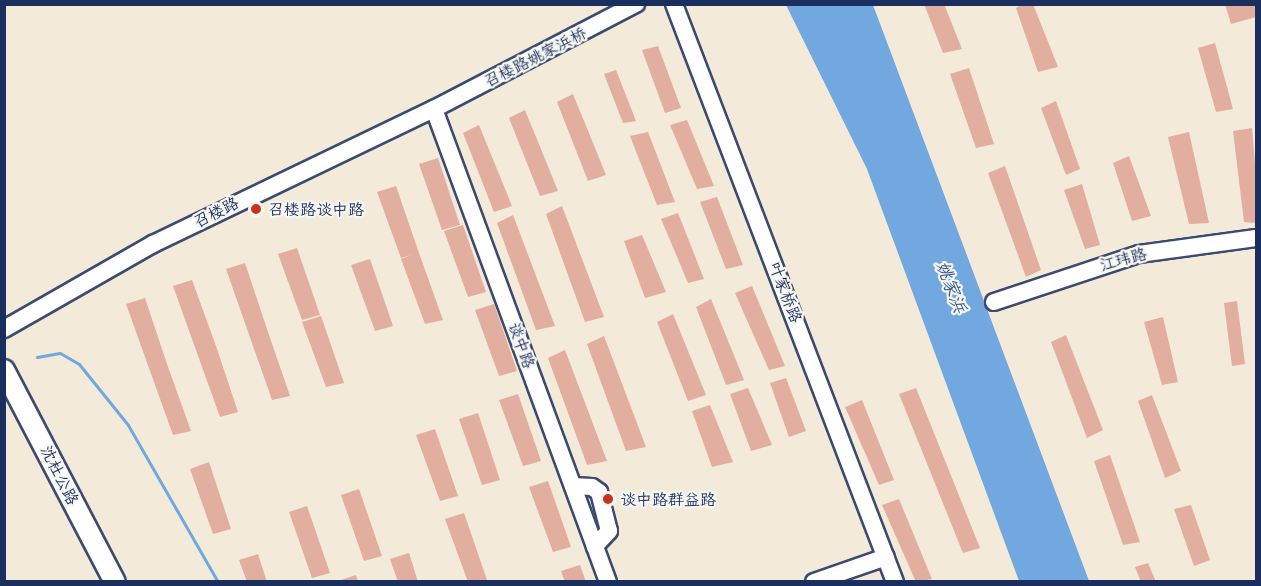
<!DOCTYPE html>
<html>
<head>
<meta charset="utf-8">
<style>
  body { margin:0 }
  #map { position:relative; width:1261px; height:586px; overflow:hidden; background:#f3ead9; font-family:"Patrick Hand","LXGW WenKai TC",sans-serif }
  div>[style] { position:absolute }
  .water>* { inset:0; background:#70a8df }
  .stream>* { height:3px; margin:-1.5px; padding:0 1.5px; transform-origin:1.5px; border-radius:1.5px; background:#70a8df }
  .building>* { inset:0; background:#e2ae9f }
  .roads { filter:drop-shadow(2px 0 #3b4b70) drop-shadow(-2px 0 #3b4b70) drop-shadow(0 2px #3b4b70) drop-shadow(0 -2px #3b4b70) }
  .minor>* { height:16px; margin:-8px; padding:0 8px; transform-origin:8px; border-radius:8px; background:#fff }
  .major>* { height:20px; margin:-10px; padding:0 10px; transform-origin:10px; border-radius:10px; background:#fff }
  .dots>* { width:16px; height:16px; translate:-50% -50%; box-sizing:border-box; border:3px solid #f6f6f2; border-radius:50% }
  span { translate:-50% -50%; white-space:nowrap; text-align:center; line-height:1.15; -webkit-text-stroke:4.5px #f6f6f2; paint-order:stroke }
  .street-label { font-size:16px; color:#1b2f5e }
  .poi-label { font-size:16px; color:#1b2f5e }
  .left { translate:0 -50%; text-align:left }
  .water-label { font-size:18px; color:#39598b; font-style:italic }
  .frame { position:absolute; inset:0; border:6px solid #1b2f5e; pointer-events:none }
</style>
</head>
<body>
<div id="map">
  <div class="water">
    <i style="clip-path:polygon(786px 5px,873px 5px,1089px 581px,1019px 581px,867px 169px)"></i>
  </div>
  <div class="stream">
    <i style="left:37px;top:357px;width:23px;rotate:-10deg"></i>
    <i style="left:60px;top:353px;width:22px;rotate:30deg"></i>
    <i style="left:79px;top:364px;width:78px;rotate:51.2deg"></i>
    <i style="left:128px;top:425px;width:181px;rotate:60.2deg"></i>
  </div>
  <div class="building">
    <i style="clip-path:polygon(924px 4px,944px 4px,962px 49px,943px 53px)"></i>
    <i style="clip-path:polygon(1023px 4px,1033px 4px,1058px 67px,1038px 72px,1016px 8px)"></i>
    <i style="clip-path:polygon(1225px 4px,1256px 4px,1256px 17px,1231px 24px)"></i>
    <i style="clip-path:polygon(1215px 43px,1233px 109px,1216px 112px,1198px 48px)"></i>
    <i style="clip-path:polygon(658px 46px,681px 108px,665px 113px,642px 50px)"></i>
    <i style="clip-path:polygon(969px 68px,994px 144px,976px 148px,950px 74px)"></i>
    <i style="clip-path:polygon(616px 70px,636px 121px,623px 123px,604px 74px)"></i>
    <i style="clip-path:polygon(573px 94px,606px 175px,588px 181px,557px 102px)"></i>
    <i style="clip-path:polygon(1056px 101px,1080px 169px,1066px 175px,1041px 108px)"></i>
    <i style="clip-path:polygon(525px 110px,558px 191px,540px 196px,509px 118px)"></i>
    <i style="clip-path:polygon(687px 120px,714px 186px,697px 189px,670px 125px)"></i>
    <i style="clip-path:polygon(479px 125px,512px 206px,494px 212px,463px 133px)"></i>
    <i style="clip-path:polygon(1252px 128px,1256px 175px,1256px 223px,1244px 222px,1233px 131px)"></i>
    <i style="clip-path:polygon(648px 132px,675px 202px,657px 205px,630px 136px)"></i>
    <i style="clip-path:polygon(1189px 132px,1209px 223px,1189px 224px,1168px 137px)"></i>
    <i style="clip-path:polygon(1129px 156px,1151px 216px,1132px 221px,1113px 163px)"></i>
    <i style="clip-path:polygon(438px 158px,460px 225px,442px 230px,419px 164px)"></i>
    <i style="clip-path:polygon(1005px 166px,1041px 270px,1026px 277px,988px 173px)"></i>
    <i style="clip-path:polygon(1082px 184px,1100px 245px,1085px 249px,1064px 190px)"></i>
    <i style="clip-path:polygon(396px 186px,419px 253px,443px 320px,425px 324px,401px 259px,411px 255px,401px 258px,377px 192px)"></i>
    <i style="clip-path:polygon(717px 197px,743px 265px,726px 269px,700px 202px)"></i>
    <i style="clip-path:polygon(562px 206px,604px 317px,585px 322px,546px 214px)"></i>
    <i style="clip-path:polygon(678px 213px,704px 279px,688px 283px,661px 219px)"></i>
    <i style="clip-path:polygon(513px 215px,555px 326px,536px 330px,497px 223px)"></i>
    <i style="clip-path:polygon(463px 225px,486px 292px,468px 297px,444px 231px)"></i>
    <i style="clip-path:polygon(642px 235px,666px 292px,645px 298px,624px 241px)"></i>
    <i style="clip-path:polygon(297px 248px,320px 315px,302px 320px,278px 254px)"></i>
    <i style="clip-path:polygon(370px 259px,393px 326px,375px 331px,351px 265px)"></i>
    <i style="clip-path:polygon(245px 263px,267px 329px,290px 396px,272px 400px,226px 269px)"></i>
    <i style="clip-path:polygon(192px 280px,216px 346px,238px 412px,220px 417px,173px 286px)"></i>
    <i style="clip-path:polygon(752px 286px,785px 366px,769px 370px,735px 293px)"></i>
    <i style="clip-path:polygon(145px 298px,167px 364px,191px 431px,173px 435px,126px 304px)"></i>
    <i style="clip-path:polygon(711px 299px,744px 380px,726px 385px,696px 307px)"></i>
    <i style="clip-path:polygon(1237px 301px,1245px 364px,1232px 366px,1224px 303px)"></i>
    <i style="clip-path:polygon(494px 304px,517px 371px,499px 376px,475px 310px)"></i>
    <i style="clip-path:polygon(673px 314px,706px 395px,688px 401px,657px 322px)"></i>
    <i style="clip-path:polygon(321px 316px,344px 383px,326px 387px,302px 322px)"></i>
    <i style="clip-path:polygon(1163px 317px,1178px 382px,1162px 385px,1144px 322px)"></i>
    <i style="clip-path:polygon(1066px 335px,1103px 430px,1087px 438px,1051px 342px)"></i>
    <i style="clip-path:polygon(604px 336px,646px 447px,626px 451px,587px 344px)"></i>
    <i style="clip-path:polygon(565px 350px,607px 461px,587px 465px,548px 358px)"></i>
    <i style="clip-path:polygon(786px 378px,806px 431px,789px 437px,770px 383px)"></i>
    <i style="clip-path:polygon(748px 388px,772px 445px,751px 451px,730px 394px)"></i>
    <i style="clip-path:polygon(916px 388px,980px 548px,963px 553px,899px 394px)"></i>
    <i style="clip-path:polygon(518px 394px,541px 461px,523px 466px,499px 400px)"></i>
    <i style="clip-path:polygon(1152px 395px,1181px 471px,1165px 478px,1138px 401px)"></i>
    <i style="clip-path:polygon(862px 400px,894px 480px,879px 485px,845px 407px)"></i>
    <i style="clip-path:polygon(710px 405px,733px 462px,712px 467px,692px 411px)"></i>
    <i style="clip-path:polygon(478px 413px,500px 480px,482px 485px,459px 419px)"></i>
    <i style="clip-path:polygon(435px 429px,458px 496px,440px 501px,416px 435px)"></i>
    <i style="clip-path:polygon(1110px 455px,1140px 542px,1123px 545px,1094px 461px)"></i>
    <i style="clip-path:polygon(209px 462px,231px 529px,213px 534px,190px 469px)"></i>
    <i style="clip-path:polygon(548px 481px,571px 547px,553px 552px,529px 487px)"></i>
    <i style="clip-path:polygon(359px 489px,382px 556px,364px 561px,341px 495px)"></i>
    <i style="clip-path:polygon(899px 499px,932px 579px,916px 582px,882px 505px)"></i>
    <i style="clip-path:polygon(1191px 505px,1210px 560px,1194px 566px,1174px 509px)"></i>
    <i style="clip-path:polygon(307px 506px,330px 573px,312px 578px,289px 512px)"></i>
    <i style="clip-path:polygon(464px 513px,487px 580px,468px 582px,445px 519px)"></i>
    <i style="clip-path:polygon(409px 553px,418px 582px,398px 582px,390px 559px)"></i>
    <i style="clip-path:polygon(258px 554px,267px 582px,247px 582px,239px 560px)"></i>
    <i style="clip-path:polygon(1148px 563px,1156px 582px,1141px 582px,1135px 567px)"></i>
    <i style="clip-path:polygon(580px 565px,586px 582px,565px 582px,561px 571px)"></i>
    <i style="clip-path:polygon(356px 575px,358px 582px,338px 582px,338px 581px)"></i>
  </div>
  <div class="roads">
    <div class="minor">
      <i style="left:674px;top:4px;width:619px;rotate:69.08deg"></i>
      <i style="left:434px;top:109px;width:504px;rotate:69.8deg"></i>
      <i style="left:994px;top:302px;width:153px;rotate:-18.3deg"></i>
      <i style="left:1139px;top:254px;width:118px;rotate:-7.8deg"></i>
      <i style="left:4px;top:329px;width:172px;rotate:-29.7deg"></i>
      <i style="left:153px;top:244px;width:312px;rotate:-25.7deg"></i>
      <i style="left:434px;top:109px;width:228px;rotate:-27.5deg"></i>
      <i style="left:573px;top:486px;width:19px;rotate:3deg"></i>
      <i style="left:592px;top:487px;width:9px;rotate:36deg"></i>
      <i style="left:599px;top:492px;width:40px;rotate:75.6deg"></i>
      <i style="left:609px;top:531px;width:21px;rotate:133deg"></i>
      <i style="left:814px;top:582px;width:76px;rotate:-19.1deg"></i>
    </div>
    <div class="major">
      <i style="left:4px;top:370px;width:239px;rotate:62.4deg"></i>
    </div>
  </div>
  <div class="dots">
    <i style="left:256px;top:209px;background:#c8321e"></i>
    <i style="left:608px;top:499px;background:#c8321e"></i>
  </div>
  <div class="street-label">
    <span style="left:535px;top:57px;rotate:-27deg">召楼路姚家浜桥</span>
    <span style="left:216px;top:212px;rotate:-27deg">召楼路</span>
    <span style="left:1123px;top:259px;rotate:-15deg">江玮路</span>
    <span style="left:786px;top:292px;rotate:69deg">叶家桥路</span>
    <span style="left:522px;top:345px;rotate:70deg">谈中路</span>
    <span style="left:60px;top:475px;rotate:63deg">沈杜公路</span>
  </div>
  <div class="poi-label">
    <span class="left" style="left:268px;top:209px">召楼路谈中路</span>
    <span class="left" style="left:620px;top:499px">谈中路群益路</span>
  </div>
  <div class="water-label">
    <span style="left:951px;top:287px;rotate:69deg">姚家浜</span>
  </div>
  <div class="frame"></div>
</div>
</body>
</html>
